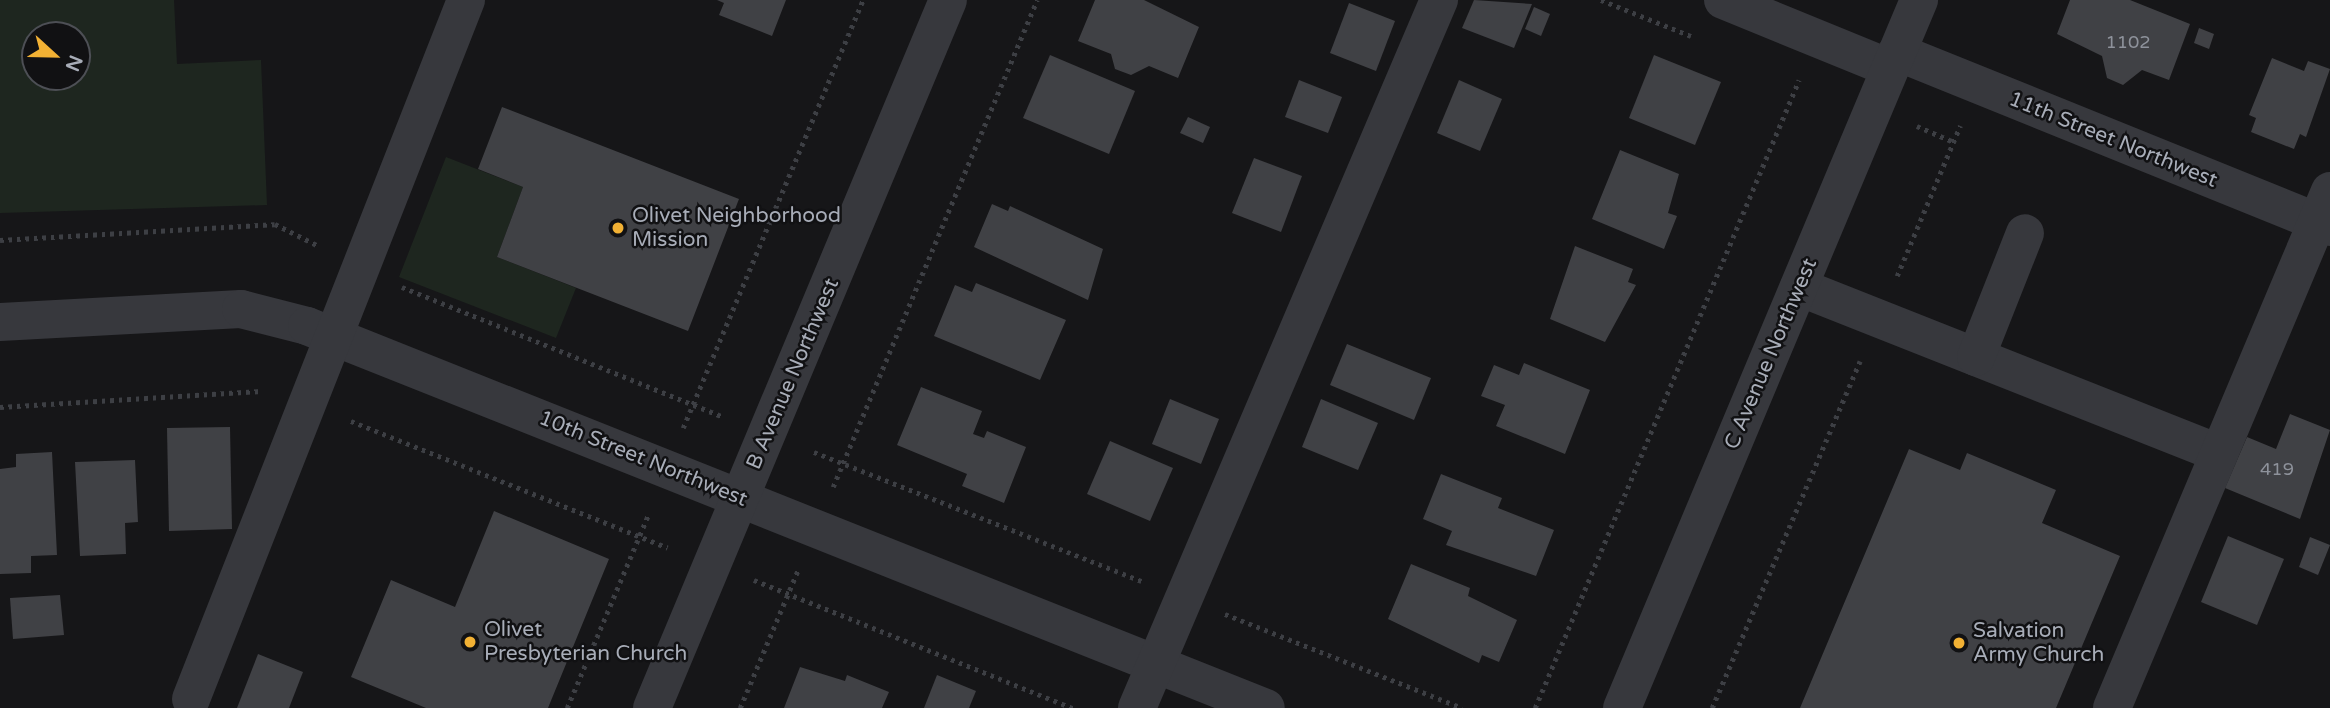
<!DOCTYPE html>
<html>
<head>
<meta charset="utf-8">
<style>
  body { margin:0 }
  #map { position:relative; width:2330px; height:708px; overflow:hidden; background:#161618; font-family:"Varela Round",sans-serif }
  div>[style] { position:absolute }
  .green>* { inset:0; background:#1e261f }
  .building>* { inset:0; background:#404145 }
  .path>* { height:4.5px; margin-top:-2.25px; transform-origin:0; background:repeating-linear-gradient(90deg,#3d3f44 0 3.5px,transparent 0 8.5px) }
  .minor>* { height:38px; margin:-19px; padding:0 19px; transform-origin:19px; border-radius:19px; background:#37383d }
  .dots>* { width:19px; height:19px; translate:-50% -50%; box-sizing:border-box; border:4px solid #111113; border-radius:50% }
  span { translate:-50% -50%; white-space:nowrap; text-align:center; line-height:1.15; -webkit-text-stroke:5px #111113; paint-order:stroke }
  .number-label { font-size:18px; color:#8e929b }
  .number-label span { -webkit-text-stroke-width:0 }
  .street-label { font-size:21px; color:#a8adb8 }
  .poi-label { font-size:21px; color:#a8adb8 }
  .left { translate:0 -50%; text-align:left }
  .north { position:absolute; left:21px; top:21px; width:70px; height:70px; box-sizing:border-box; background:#111113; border:2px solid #4d4f55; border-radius:50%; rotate:112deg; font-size:19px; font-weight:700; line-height:28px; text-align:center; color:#a8adb8 }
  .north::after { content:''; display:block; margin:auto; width:24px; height:32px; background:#f2b134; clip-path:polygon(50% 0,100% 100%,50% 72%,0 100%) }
</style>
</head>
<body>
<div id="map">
  <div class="green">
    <i style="clip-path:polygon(evenodd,0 0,174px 0,177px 64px,261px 60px,267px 205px,0 213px,0 0,77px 35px,77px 77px,35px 77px,35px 35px,77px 35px)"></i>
    <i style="clip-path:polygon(446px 157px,523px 187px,497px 257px,576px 288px,556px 338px,399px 277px)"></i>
  </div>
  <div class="building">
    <i style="clip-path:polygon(717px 0,786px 0,772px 36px,719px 15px,724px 3px)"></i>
    <i style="clip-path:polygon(1095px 0,1144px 0,1199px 27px,1178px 78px,1149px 66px,1131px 75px,1115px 69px,1111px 54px,1078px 41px)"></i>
    <i style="clip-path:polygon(1474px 0,1532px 4px,1514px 48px,1462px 28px)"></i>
    <i style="clip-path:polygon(2070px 0,2130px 0,2190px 24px,2169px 80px,2142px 70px,2123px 85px,2107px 78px,2102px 56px,2057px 34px)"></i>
    <i style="clip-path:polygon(1349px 3px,1395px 21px,1376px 71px,1330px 53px)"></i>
    <i style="clip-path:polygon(1534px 7px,1550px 14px,1541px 36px,1525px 29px)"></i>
    <i style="clip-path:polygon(2199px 28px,2214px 34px,2209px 49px,2194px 43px)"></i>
    <i style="clip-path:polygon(1050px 55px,1135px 91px,1109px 154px,1023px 118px)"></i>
    <i style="clip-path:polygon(1654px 55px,1721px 82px,1695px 145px,1629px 118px)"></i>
    <i style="clip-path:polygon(2272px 58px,2304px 71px,2308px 61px,2330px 69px,2306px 137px,2300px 134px,2294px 149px,2251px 132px,2256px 118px,2249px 115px)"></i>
    <i style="clip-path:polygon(1299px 80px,1342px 97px,1328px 133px,1285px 117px)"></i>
    <i style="clip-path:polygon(1459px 80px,1502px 99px,1480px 151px,1437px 133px)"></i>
    <i style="clip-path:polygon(502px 107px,739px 199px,688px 331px,497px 257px,523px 187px,478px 169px)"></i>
    <i style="clip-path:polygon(1188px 117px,1210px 127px,1203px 143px,1180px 133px)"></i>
    <i style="clip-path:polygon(1620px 150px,1679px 174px,1668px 213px,1677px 216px,1664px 249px,1592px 219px)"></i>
    <i style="clip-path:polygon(1254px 158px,1302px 176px,1281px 232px,1232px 213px)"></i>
    <i style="clip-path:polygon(992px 204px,1008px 211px,1010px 206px,1103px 249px,1088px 300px,974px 247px)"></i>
    <i style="clip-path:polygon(1575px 246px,1633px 269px,1628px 282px,1636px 285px,1605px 342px,1550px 319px)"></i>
    <i style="clip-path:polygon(976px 283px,1066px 320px,1040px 380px,934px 336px,955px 285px,972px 292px)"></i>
    <i style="clip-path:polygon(1347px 344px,1431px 378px,1414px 420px,1330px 385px)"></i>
    <i style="clip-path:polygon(1524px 363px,1590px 390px,1565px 454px,1496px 426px,1505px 405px,1481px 396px,1494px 365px,1519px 375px)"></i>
    <i style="clip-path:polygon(921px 387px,982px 411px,973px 434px,984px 438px,987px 431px,1026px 447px,1004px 503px,962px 486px,967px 474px,897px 445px)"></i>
    <i style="clip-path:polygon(1170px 399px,1219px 419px,1201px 464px,1152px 444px)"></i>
    <i style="clip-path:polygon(1321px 399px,1378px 423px,1358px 470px,1302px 447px)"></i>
    <i style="clip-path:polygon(2290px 414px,2330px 430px,2300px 519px,2225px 488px,2247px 437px,2276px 449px)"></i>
    <i style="clip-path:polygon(230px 427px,232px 529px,169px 531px,167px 428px)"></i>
    <i style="clip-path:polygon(1110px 441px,1173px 468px,1150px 521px,1087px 494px)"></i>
    <i style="clip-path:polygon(1909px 449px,1960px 470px,1967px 453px,2056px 490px,2042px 523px,2120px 556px,2056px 708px,1800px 708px)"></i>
    <i style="clip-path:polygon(52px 452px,57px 555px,31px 556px,31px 573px,0 574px,0 469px,16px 467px,16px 454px)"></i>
    <i style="clip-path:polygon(135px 460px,138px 522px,125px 523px,126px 554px,80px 556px,75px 462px)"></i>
    <i style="clip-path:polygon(1441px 474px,1502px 498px,1498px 508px,1554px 530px,1536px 576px,1446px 545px,1452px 531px,1423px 519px)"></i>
    <i style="clip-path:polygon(494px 511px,609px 559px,548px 708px,426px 708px,351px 677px,391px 580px,455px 607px)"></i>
    <i style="clip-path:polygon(2228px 536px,2284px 559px,2257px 625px,2201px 602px)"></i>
    <i style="clip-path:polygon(2310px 537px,2330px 545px,2318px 575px,2299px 567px)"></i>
    <i style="clip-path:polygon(1411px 564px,1470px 588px,1468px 596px,1517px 620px,1499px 662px,1482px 655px,1479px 663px,1388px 619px)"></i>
    <i style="clip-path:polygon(60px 595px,64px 635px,13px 639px,10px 598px)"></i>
    <i style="clip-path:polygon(258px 654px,303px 672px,289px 708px,237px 708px)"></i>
    <i style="clip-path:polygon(800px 667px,845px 681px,847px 675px,889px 692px,882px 708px,784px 708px)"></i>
    <i style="clip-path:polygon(937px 675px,976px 691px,969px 708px,924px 708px)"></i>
  </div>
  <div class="path">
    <i style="left:1601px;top:0;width:97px;rotate:21.8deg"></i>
    <i style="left:1917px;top:126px;width:40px;rotate:23.4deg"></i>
    <i style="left:0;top:240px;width:275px;rotate:-3.3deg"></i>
    <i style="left:275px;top:224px;width:49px;rotate:26.6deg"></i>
    <i style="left:1897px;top:276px;width:163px;rotate:-67.2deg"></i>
    <i style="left:402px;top:287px;width:344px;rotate:22deg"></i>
    <i style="left:0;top:407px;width:261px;rotate:-3.5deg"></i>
    <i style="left:351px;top:421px;width:341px;rotate:21.8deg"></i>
    <i style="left:683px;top:428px;width:464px;rotate:-67.2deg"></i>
    <i style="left:814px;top:452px;width:352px;rotate:21.5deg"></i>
    <i style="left:833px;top:487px;width:528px;rotate:-67.27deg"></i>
    <i style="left:754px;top:580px;width:344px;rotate:21.9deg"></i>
    <i style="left:1225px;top:614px;width:255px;rotate:21.6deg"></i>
    <i style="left:567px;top:708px;width:212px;rotate:-67.2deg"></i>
    <i style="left:740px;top:708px;width:150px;rotate:-67.2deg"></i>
    <i style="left:1535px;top:708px;width:681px;rotate:-67.2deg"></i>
    <i style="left:1712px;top:708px;width:377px;rotate:-66.9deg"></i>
  </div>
  <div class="minor">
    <i style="left:1723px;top:0;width:180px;rotate:22.2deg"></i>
    <i style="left:1897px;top:52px;width:467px;rotate:22deg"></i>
    <i style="left:1799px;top:287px;width:452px;rotate:21.6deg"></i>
    <i style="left:0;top:322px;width:241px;rotate:-3.1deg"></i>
    <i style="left:241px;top:309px;width:68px;rotate:14.4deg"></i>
    <i style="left:307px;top:326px;width:1032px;rotate:21.72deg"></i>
    <i style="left:1976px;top:357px;width:133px;rotate:-68.4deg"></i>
    <i style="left:191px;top:699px;width:751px;rotate:-68.52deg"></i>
    <i style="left:652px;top:708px;width:767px;rotate:-67.31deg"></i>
    <i style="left:1137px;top:708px;width:770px;rotate:-66.9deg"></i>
    <i style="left:1622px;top:708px;width:768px;rotate:-67.24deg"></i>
    <i style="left:2112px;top:708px;width:561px;rotate:-67.14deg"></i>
  </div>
  <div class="dots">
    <i style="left:618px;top:228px;background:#f2b134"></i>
    <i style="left:470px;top:642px;background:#f2b134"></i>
    <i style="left:1959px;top:643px;background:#f2b134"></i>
  </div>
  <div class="number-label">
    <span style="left:2128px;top:42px">1102</span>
    <span style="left:2277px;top:469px">419</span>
  </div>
  <div class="street-label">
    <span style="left:2113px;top:140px;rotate:22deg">11th Street Northwest</span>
    <span style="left:1771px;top:354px;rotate:-67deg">C Avenue Northwest</span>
    <span style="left:793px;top:374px;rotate:-67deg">B Avenue Northwest</span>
    <span style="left:643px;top:459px;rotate:22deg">10th Street Northwest</span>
  </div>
  <div class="poi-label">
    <span class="left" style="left:632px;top:228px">Olivet Neighborhood<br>Mission</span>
    <span class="left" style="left:484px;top:642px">Olivet<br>Presbyterian Church</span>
    <span class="left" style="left:1973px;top:643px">Salvation<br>Army Church</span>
  </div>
  <div class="north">N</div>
</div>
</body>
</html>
